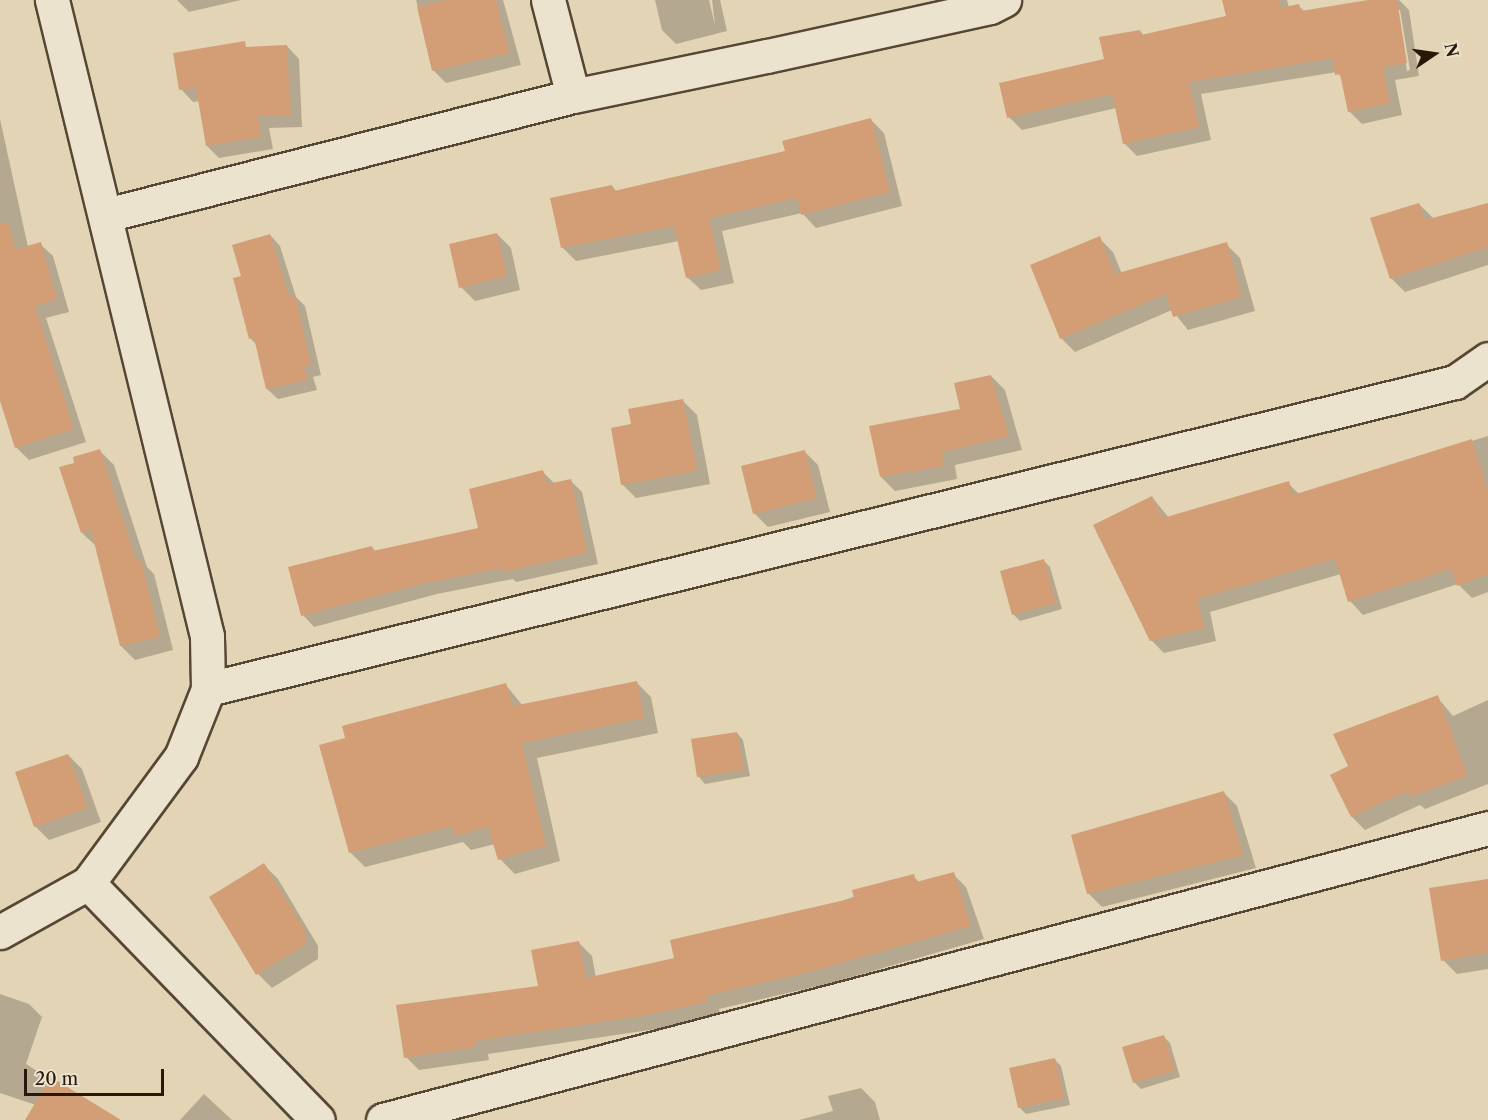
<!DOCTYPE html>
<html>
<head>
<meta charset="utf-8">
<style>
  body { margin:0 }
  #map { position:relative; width:1488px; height:1120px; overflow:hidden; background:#e2d4b4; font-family:"Libre Caslon Text",serif }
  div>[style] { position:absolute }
  .shadow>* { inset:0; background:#0003 }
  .building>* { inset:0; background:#d39e76 }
  .roads { filter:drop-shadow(2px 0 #564734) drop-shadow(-2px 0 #564734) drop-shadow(0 2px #564734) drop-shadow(0 -2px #564734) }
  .minor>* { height:33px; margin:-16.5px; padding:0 16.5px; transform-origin:16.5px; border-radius:16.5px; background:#ece3ce }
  span { translate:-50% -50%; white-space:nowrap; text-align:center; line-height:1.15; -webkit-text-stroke:4.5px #ece3ce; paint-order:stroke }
  .north { position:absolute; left:1404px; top:24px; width:60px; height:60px; -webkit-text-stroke:4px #ece3ce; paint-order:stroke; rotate:77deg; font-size:16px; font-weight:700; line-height:24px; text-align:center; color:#28180a }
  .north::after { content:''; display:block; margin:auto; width:21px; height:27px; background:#28180a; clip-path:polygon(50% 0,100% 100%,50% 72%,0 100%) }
  .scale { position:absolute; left:24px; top:1069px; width:140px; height:27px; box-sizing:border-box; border:3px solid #28180a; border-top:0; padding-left:8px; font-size:18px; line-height:21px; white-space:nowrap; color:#28180a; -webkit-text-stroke:4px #ece3ce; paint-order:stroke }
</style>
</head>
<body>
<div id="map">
  <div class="shadow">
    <i style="clip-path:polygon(177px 0,241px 0,189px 12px)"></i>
    <i style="clip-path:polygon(416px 0,503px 0,521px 65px,446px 83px,434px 71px)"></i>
    <i style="clip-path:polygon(655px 0,709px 0,715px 25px,712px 0,720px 0,727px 31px,676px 44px,662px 30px)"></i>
    <i style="clip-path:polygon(evenodd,1224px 0,1287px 0,1289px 8px,1299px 6px,1305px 12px,1399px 0,1409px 10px,1419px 76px,1395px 80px,1402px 115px,1362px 124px,1349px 111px,1343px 80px,1337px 72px,1201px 94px,1211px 140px,1137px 156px,1124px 143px,1116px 108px,1022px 130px,1009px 117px,1106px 60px,1140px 31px,1144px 36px,1227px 18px,1224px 0,1397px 10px,1400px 10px,1410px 70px,1407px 71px,1397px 10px)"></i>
    <i style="clip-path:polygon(287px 46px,299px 59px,302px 127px,269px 128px,273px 149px,219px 158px,207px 146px,200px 101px,193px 102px,181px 89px)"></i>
    <i style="clip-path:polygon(0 119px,28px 247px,40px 244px,53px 256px,69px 312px,46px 318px,86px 442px,29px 460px,16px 447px,0 396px)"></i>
    <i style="clip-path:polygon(871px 120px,884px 133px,902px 206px,816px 228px,802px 213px,722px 231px,734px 283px,701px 290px,687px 277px,679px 241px,576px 261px,562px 247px,612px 186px,617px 192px,787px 152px)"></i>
    <i style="clip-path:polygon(1419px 204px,1434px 219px,1488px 204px,1488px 265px,1405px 292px,1391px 278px)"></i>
    <i style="clip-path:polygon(497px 234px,511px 248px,520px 290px,475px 301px,461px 287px)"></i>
    <i style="clip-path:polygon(270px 235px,280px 246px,296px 297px,305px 306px,321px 375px,313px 377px,317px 390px,278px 399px,267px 389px,257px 345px,250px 338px,243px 277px)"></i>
    <i style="clip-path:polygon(1099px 238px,1113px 252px,1122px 274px,1226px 244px,1240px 258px,1255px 311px,1188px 330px,1172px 310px,1075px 352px,1061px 338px,1032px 266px)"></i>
    <i style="clip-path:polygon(991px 376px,1005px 390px,1022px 450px,955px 465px,957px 479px,895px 491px,881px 477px,962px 411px)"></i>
    <i style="clip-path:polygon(683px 401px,697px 415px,710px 484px,636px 498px,622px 484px,632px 426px)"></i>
    <i style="clip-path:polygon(1488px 436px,1488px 592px,1472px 598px,1458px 584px,1363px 615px,1350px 601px,1341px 574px,1210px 612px,1216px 641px,1164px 653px,1151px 640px,1152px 497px,1169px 518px,1288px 483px,1300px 495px)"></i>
    <i style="clip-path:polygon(100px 451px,114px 465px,147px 567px,154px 574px,173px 650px,135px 660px,121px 646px,96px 546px,82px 533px)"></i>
    <i style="clip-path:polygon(804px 451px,818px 465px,830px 512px,768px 527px,754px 513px)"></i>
    <i style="clip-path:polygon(543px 472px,555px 484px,570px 480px,582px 492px,598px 564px,516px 582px,513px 579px,437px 594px,314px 627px,303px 615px,372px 547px,376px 552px,480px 530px)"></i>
    <i style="clip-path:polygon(1043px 560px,1050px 567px,1062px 609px,1020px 621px,1013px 614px)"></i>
    <i style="clip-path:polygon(636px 682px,651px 697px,658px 733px,537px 758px,560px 861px,515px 874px,500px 859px,495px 844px,471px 850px,463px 842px,365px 867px,350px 852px,346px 739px,506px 685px,523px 706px)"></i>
    <i style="clip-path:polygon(1437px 697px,1453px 716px,1488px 700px,1488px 784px,1425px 809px,1420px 805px,1365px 830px,1352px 817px,1350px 767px)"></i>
    <i style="clip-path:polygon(737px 733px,743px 740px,750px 776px,705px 784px,699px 777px)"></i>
    <i style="clip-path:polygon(68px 755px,82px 769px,101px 822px,49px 840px,35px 826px)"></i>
    <i style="clip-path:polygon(1223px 792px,1237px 806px,1256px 868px,1102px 907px,1088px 893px)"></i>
    <i style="clip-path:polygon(264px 865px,278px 879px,318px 946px,318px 959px,272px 988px,258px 974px,211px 898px)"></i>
    <i style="clip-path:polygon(953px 874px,966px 887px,984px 939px,831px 983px,719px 1009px,720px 1015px,656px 1029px,488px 1054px,489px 1060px,419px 1070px,406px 1057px,540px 988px,579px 943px,592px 956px,596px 978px,676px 959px,913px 876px,920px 883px)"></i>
    <i style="clip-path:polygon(1488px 880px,1488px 969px,1457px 974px,1443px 960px)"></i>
    <i style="clip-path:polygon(0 994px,29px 1004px,42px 1017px,26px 1064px,113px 1120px,35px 1120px,36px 1105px,0 1093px)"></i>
    <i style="clip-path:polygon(1164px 1037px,1170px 1043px,1180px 1077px,1141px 1089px,1134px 1082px)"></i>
    <i style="clip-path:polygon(1054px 1059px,1061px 1066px,1070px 1105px,1026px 1114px,1020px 1108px)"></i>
    <i style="clip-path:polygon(861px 1088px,875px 1102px,880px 1120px,799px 1120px,833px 1111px,828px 1096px)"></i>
    <i style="clip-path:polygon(204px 1094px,232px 1120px,180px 1120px)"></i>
  </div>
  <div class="building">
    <i style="clip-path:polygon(447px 0,496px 0,509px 53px,432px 71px,417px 7px)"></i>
    <i style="clip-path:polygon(1222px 0,1278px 0,1280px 8px,1299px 4px,1301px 11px,1368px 0,1397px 0,1407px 63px,1383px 67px,1390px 103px,1348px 112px,1340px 74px,1335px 75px,1333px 58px,1189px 82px,1199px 127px,1123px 144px,1112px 94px,1007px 118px,999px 83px,1104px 59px,1099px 37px,1140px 30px,1141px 35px,1226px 16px)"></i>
    <i style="clip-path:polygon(245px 41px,246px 47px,287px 45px,291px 115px,258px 116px,261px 137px,206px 146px,196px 88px,179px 90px,173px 53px)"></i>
    <i style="clip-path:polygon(871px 118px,890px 192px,801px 215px,797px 198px,709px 218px,721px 270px,686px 278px,674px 226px,561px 248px,550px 198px,612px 185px,614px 191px,785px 151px,782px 141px)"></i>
    <i style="clip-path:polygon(1419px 203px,1425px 220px,1488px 203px,1488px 247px,1390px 279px,1370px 218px)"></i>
    <i style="clip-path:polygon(8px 223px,16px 249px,41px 242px,57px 299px,35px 306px,74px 429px,15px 448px,0 401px,0 224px)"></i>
    <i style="clip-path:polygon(497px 233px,507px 276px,459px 288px,449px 244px)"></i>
    <i style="clip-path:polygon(270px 234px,289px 296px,295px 294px,311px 365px,304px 367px,308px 380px,266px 389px,254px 338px,249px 339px,233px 278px,241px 276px,232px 245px)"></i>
    <i style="clip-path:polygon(1100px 236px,1115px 274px,1227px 242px,1242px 297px,1173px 317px,1166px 294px,1060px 339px,1030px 265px)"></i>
    <i style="clip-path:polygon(991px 375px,1009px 436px,942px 452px,944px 466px,880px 477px,869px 426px,960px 409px,954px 383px)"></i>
    <i style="clip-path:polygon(683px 399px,697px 471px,621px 485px,611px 428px,631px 424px,628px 409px)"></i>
    <i style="clip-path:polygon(1472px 439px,1488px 493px,1488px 574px,1457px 586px,1451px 569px,1348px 602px,1335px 559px,1197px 599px,1204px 628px,1150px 641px,1093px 525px,1152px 496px,1163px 518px,1289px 481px,1293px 495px)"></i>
    <i style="clip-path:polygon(100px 449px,136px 560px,141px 559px,160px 637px,120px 646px,91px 530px,81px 533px,59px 467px,74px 463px,73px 457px)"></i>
    <i style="clip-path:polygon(805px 450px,817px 498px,753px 514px,741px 466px)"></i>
    <i style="clip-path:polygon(543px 470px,547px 484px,571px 479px,587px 553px,503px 572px,502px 568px,425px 583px,301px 616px,288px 567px,372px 546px,373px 551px,478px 528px,469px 489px)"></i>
    <i style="clip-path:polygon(1044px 559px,1056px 603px,1012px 615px,1000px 571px)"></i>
    <i style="clip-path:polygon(637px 681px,644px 718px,522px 743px,546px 846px,498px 860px,488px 827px,455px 836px,452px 826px,349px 853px,319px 745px,345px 738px,342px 726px,506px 683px,513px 706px)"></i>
    <i style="clip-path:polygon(1438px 695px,1467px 776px,1410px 797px,1408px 791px,1351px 817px,1330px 775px,1348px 766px,1333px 734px)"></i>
    <i style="clip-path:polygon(737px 732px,744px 770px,697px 777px,691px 739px)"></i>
    <i style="clip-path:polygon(68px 754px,88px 808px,34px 827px,15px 772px)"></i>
    <i style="clip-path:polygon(1224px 791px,1243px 855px,1087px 894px,1071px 835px)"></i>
    <i style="clip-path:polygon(264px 863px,305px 931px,305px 945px,256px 975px,209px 897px)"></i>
    <i style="clip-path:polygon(954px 872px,971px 926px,817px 970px,706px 996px,708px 1002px,642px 1016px,475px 1041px,476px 1047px,404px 1058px,396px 1005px,538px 986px,531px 950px,579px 941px,586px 978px,674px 958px,670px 940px,854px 898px,852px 890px,914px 874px,916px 882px)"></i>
    <i style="clip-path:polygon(1488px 879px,1488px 953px,1441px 961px,1429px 888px)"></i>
    <i style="clip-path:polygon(1164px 1035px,1175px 1071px,1133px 1083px,1122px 1047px)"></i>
    <i style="clip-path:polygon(1055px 1058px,1064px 1098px,1018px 1108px,1009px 1068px)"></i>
    <i style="clip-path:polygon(51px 1077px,121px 1120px,25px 1120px)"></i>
  </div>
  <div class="roads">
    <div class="minor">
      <i style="left:548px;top:0;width:99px;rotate:75.4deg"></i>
      <i style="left:573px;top:96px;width:198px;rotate:-11.7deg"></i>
      <i style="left:767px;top:56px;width:228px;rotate:-12.4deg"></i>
      <i style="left:990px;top:7px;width:16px;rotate:-27deg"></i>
      <i style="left:106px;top:215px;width:482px;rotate:-14.3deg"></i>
      <i style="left:208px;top:689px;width:1284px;rotate:-13.83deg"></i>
      <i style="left:1455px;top:382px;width:40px;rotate:-34.9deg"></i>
      <i style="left:88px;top:883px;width:330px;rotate:45.9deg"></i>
      <i style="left:0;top:932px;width:101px;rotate:-29.1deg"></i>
      <i style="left:88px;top:883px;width:157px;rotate:-53.6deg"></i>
      <i style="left:181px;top:757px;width:73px;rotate:-68.3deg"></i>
      <i style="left:208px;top:689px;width:53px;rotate:-91.1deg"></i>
      <i style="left:207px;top:636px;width:655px;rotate:-103.7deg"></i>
      <i style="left:383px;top:1120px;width:1143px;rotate:-14.8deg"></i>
    </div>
  </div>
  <div class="north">N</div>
  <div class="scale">20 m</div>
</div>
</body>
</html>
